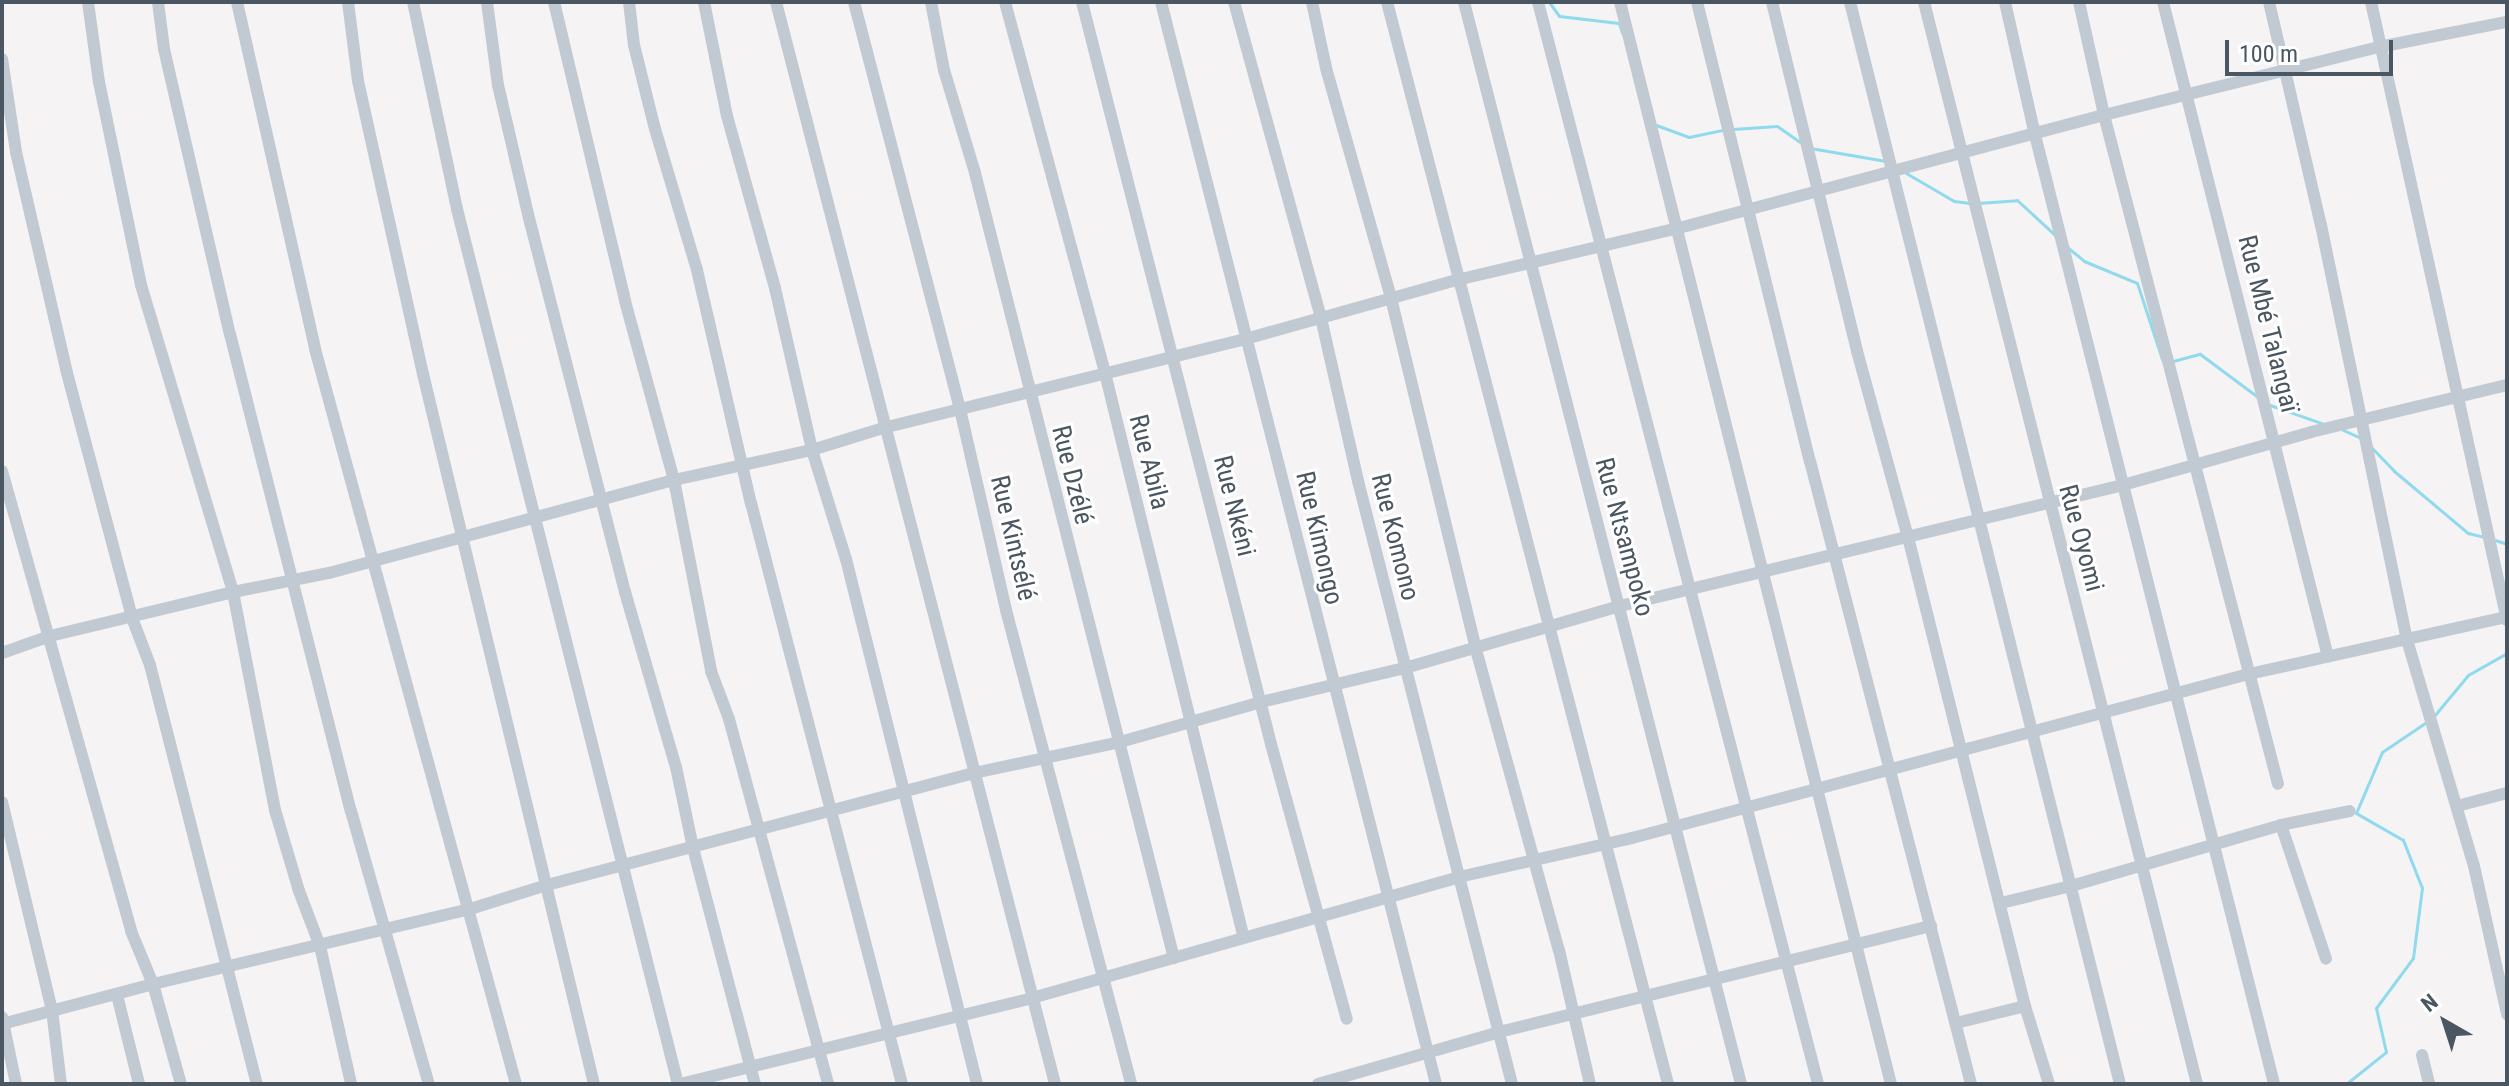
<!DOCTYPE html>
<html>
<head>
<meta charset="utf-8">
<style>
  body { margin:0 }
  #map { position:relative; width:2509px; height:1086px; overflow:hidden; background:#f5f3f3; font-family:"Roboto Condensed",sans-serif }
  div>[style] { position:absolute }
  .stream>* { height:3px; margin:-1.5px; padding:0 1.5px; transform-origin:1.5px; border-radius:1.5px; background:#90daee }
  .minor>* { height:12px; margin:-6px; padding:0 6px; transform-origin:6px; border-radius:6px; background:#c1cad2 }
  span { translate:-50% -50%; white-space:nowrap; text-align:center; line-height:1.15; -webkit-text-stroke:6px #fff; paint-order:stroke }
  .street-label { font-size:26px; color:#4a5661 }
  .frame { position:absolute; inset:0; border:4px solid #4a5661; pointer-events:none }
  .north { position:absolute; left:2405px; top:982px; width:80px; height:80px; -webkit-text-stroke:6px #fff; paint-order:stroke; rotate:321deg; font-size:22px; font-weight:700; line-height:32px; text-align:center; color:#4a5661 }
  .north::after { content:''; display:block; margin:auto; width:28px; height:36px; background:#4a5661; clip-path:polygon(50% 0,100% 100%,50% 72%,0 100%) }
  .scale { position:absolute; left:2225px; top:40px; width:168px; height:36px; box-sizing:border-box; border:4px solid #4a5661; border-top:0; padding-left:10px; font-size:24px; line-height:28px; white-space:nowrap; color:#4a5661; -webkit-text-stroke:6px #fff; paint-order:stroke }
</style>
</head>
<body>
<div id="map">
  <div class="stream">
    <i style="left:1549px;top:2px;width:17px;rotate:54deg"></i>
    <i style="left:1559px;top:16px;width:60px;rotate:6.7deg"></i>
    <i style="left:1619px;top:23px;width:10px;rotate:73deg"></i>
    <i style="left:1656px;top:125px;width:35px;rotate:20deg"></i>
    <i style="left:1689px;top:137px;width:38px;rotate:-12deg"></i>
    <i style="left:1733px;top:129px;width:44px;rotate:-3.9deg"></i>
    <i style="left:1777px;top:126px;width:28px;rotate:35deg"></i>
    <i style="left:1810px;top:148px;width:77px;rotate:9.7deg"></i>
    <i style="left:1906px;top:173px;width:56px;rotate:30.3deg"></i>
    <i style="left:1954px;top:201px;width:16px;rotate:7deg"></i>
    <i style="left:1978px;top:203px;width:39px;rotate:-4deg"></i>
    <i style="left:2017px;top:200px;width:53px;rotate:42.7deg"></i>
    <i style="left:2067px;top:247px;width:22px;rotate:39deg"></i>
    <i style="left:2084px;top:261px;width:57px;rotate:22.5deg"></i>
    <i style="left:2137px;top:283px;width:80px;rotate:71.8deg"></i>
    <i style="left:2173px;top:361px;width:28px;rotate:-15deg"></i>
    <i style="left:2200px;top:354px;width:72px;rotate:36.6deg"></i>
    <i style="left:2267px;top:404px;width:60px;rotate:19.3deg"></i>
    <i style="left:2343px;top:430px;width:20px;rotate:24deg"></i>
    <i style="left:2372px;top:448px;width:32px;rotate:46deg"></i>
    <i style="left:2394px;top:471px;width:97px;rotate:40deg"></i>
    <i style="left:2468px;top:533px;width:16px;rotate:14deg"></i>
    <i style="left:2495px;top:540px;width:13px;rotate:18deg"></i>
    <i style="left:2434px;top:716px;width:53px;rotate:-50.3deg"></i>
    <i style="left:2468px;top:675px;width:45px;rotate:-29.4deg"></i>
    <i style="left:2346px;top:1084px;width:51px;rotate:-38.7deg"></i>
    <i style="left:2386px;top:1052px;width:45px;rotate:-102.8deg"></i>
    <i style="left:2376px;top:1008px;width:62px;rotate:-53.5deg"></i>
    <i style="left:2413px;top:958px;width:71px;rotate:-82.7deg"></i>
    <i style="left:2422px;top:888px;width:52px;rotate:-111.6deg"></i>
    <i style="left:2403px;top:840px;width:54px;rotate:-150.1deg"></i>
    <i style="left:2356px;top:813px;width:66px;rotate:-66.9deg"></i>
    <i style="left:2382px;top:752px;width:55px;rotate:-34deg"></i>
  </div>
  <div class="minor">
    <i style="left:88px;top:2px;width:81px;rotate:82.2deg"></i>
    <i style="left:99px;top:82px;width:207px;rotate:78.3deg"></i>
    <i style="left:141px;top:285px;width:320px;rotate:73.3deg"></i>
    <i style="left:233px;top:592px;width:222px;rotate:79.1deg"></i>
    <i style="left:275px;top:810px;width:84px;rotate:73.5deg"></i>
    <i style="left:299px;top:891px;width:59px;rotate:69.1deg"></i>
    <i style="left:320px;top:946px;width:141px;rotate:77.3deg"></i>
    <i style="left:158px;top:2px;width:47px;rotate:82.7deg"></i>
    <i style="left:164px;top:49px;width:293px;rotate:77deg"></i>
    <i style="left:230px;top:334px;width:492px;rotate:75.8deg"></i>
    <i style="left:351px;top:811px;width:284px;rotate:74.1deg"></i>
    <i style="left:237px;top:2px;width:356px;rotate:77.3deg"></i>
    <i style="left:315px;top:349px;width:762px;rotate:74.71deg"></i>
    <i style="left:348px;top:2px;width:80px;rotate:82.8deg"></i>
    <i style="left:358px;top:81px;width:300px;rotate:77.5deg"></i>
    <i style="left:423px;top:374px;width:730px;rotate:76.46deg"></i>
    <i style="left:413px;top:2px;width:212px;rotate:78deg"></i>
    <i style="left:457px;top:209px;width:902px;rotate:75.83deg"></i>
    <i style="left:487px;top:2px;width:84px;rotate:82.5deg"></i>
    <i style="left:498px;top:85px;width:141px;rotate:76.9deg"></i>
    <i style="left:530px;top:222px;width:382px;rotate:75.6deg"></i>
    <i style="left:625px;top:592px;width:182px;rotate:73.8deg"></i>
    <i style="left:676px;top:767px;width:83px;rotate:78.1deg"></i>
    <i style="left:693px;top:848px;width:244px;rotate:75.3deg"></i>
    <i style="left:554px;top:2px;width:307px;rotate:76.6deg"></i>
    <i style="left:625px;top:301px;width:186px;rotate:74.7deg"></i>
    <i style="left:674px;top:480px;width:195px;rotate:79deg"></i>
    <i style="left:711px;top:671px;width:51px;rotate:69.4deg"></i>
    <i style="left:729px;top:719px;width:378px;rotate:74.8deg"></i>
    <i style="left:629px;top:2px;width:43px;rotate:83.4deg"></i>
    <i style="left:634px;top:45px;width:87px;rotate:76deg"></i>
    <i style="left:655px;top:129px;width:147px;rotate:73.4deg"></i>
    <i style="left:697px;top:270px;width:239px;rotate:77deg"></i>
    <i style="left:751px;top:503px;width:600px;rotate:75.43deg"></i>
    <i style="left:704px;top:2px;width:116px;rotate:78.6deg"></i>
    <i style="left:727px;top:116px;width:179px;rotate:74.4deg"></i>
    <i style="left:775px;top:288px;width:166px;rotate:77.1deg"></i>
    <i style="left:812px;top:450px;width:114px;rotate:72.7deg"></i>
    <i style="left:846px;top:559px;width:541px;rotate:75.99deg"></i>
    <i style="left:776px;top:2px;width:1117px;rotate:75.54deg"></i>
    <i style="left:854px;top:2px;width:421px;rotate:75.4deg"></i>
    <i style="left:960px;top:409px;width:206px;rotate:77.1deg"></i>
    <i style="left:1006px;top:610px;width:490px;rotate:75.2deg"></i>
    <i style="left:931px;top:2px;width:69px;rotate:79.2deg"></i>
    <i style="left:944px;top:70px;width:108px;rotate:73.2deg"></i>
    <i style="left:975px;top:173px;width:810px;rotate:75.78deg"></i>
    <i style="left:1005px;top:2px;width:384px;rotate:74.9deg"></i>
    <i style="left:1105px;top:373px;width:579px;rotate:76.2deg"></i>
    <i style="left:1082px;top:2px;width:766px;rotate:75.71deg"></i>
    <i style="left:1271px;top:744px;width:285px;rotate:74.6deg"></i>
    <i style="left:1161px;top:2px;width:1116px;rotate:75.74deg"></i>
    <i style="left:1234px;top:2px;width:328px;rotate:74.6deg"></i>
    <i style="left:1321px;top:318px;width:167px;rotate:77.2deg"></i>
    <i style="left:1358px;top:481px;width:622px;rotate:75.67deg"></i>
    <i style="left:1312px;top:2px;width:67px;rotate:78deg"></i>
    <i style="left:1326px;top:68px;width:239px;rotate:74.2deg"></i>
    <i style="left:1391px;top:298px;width:358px;rotate:76.4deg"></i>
    <i style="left:1475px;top:646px;width:315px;rotate:74.6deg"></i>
    <i style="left:1559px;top:950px;width:138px;rotate:77deg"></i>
    <i style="left:1387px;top:2px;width:1118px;rotate:75.44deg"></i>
    <i style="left:1464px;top:2px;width:1117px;rotate:75.64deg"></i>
    <i style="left:1538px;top:2px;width:1118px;rotate:75.49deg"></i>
    <i style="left:1620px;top:2px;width:1115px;rotate:75.94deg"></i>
    <i style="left:1697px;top:2px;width:473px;rotate:76.2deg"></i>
    <i style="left:1810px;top:461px;width:643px;rotate:75.51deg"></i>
    <i style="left:1772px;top:2px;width:359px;rotate:76.3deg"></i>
    <i style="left:1857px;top:351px;width:193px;rotate:74.7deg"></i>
    <i style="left:1908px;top:537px;width:483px;rotate:76deg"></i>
    <i style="left:2025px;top:1006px;width:82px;rotate:72.9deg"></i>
    <i style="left:1850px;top:2px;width:1115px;rotate:75.99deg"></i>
    <i style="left:1924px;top:2px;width:1116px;rotate:75.84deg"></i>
    <i style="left:2005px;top:2px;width:136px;rotate:77.3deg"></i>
    <i style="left:2035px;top:135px;width:979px;rotate:75.86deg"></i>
    <i style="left:2079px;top:2px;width:116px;rotate:77.5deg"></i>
    <i style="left:2104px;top:115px;width:691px;rotate:75.42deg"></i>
    <i style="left:2163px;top:2px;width:675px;rotate:75.86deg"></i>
    <i style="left:2269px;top:2px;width:229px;rotate:76.9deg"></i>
    <i style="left:2321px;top:225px;width:424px;rotate:78.3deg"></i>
    <i style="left:2407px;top:640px;width:236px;rotate:73.5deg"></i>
    <i style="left:2474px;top:866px;width:152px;rotate:77.4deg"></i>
    <i style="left:2371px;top:2px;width:633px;rotate:77.59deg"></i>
    <i style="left:2px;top:59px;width:94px;rotate:81.4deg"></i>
    <i style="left:16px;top:152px;width:227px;rotate:77deg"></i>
    <i style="left:67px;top:373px;width:253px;rotate:75.1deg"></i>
    <i style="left:132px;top:618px;width:50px;rotate:69deg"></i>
    <i style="left:150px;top:665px;width:432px;rotate:75.7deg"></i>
    <i style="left:2px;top:471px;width:478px;rotate:74.3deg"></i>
    <i style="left:131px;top:931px;width:57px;rotate:67.5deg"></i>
    <i style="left:153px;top:984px;width:104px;rotate:74.4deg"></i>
    <i style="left:2px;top:653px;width:51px;rotate:-19.5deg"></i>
    <i style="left:50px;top:636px;width:188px;rotate:-13.5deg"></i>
    <i style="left:233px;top:592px;width:98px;rotate:-11.2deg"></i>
    <i style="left:329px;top:573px;width:357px;rotate:-15.1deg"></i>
    <i style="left:674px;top:480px;width:141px;rotate:-12.3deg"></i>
    <i style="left:812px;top:450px;width:74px;rotate:-17.2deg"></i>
    <i style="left:883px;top:428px;width:377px;rotate:-13.8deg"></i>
    <i style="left:1249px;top:338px;width:220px;rotate:-15.6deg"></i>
    <i style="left:1461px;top:279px;width:224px;rotate:-13.2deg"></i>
    <i style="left:1679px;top:228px;width:440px;rotate:-14.9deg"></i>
    <i style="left:2104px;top:115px;width:283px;rotate:-13.9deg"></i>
    <i style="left:2379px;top:47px;width:130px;rotate:-11.1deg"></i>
    <i style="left:2px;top:802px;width:214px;rotate:76.5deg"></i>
    <i style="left:52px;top:1010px;width:75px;rotate:83.1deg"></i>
    <i style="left:2457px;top:806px;width:52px;rotate:-14.6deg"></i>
    <i style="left:2281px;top:825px;width:141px;rotate:71.4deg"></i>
    <i style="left:2001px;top:903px;width:72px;rotate:-13.7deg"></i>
    <i style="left:2071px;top:886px;width:219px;rotate:-16.2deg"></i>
    <i style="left:2281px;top:825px;width:70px;rotate:-11.5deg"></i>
    <i style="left:117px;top:995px;width:92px;rotate:76.1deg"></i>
    <i style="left:2px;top:1017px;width:68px;rotate:78.2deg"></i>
    <i style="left:1956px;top:1023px;width:71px;rotate:-13.8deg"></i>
    <i style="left:2px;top:1024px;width:156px;rotate:-14.8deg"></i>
    <i style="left:153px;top:984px;width:323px;rotate:-13.3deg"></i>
    <i style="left:467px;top:910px;width:84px;rotate:-17.4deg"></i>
    <i style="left:547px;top:885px;width:441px;rotate:-14.7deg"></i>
    <i style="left:974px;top:773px;width:149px;rotate:-12deg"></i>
    <i style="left:1120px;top:742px;width:147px;rotate:-15.8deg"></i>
    <i style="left:1261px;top:702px;width:148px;rotate:-13.3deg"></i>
    <i style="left:1405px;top:668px;width:224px;rotate:-16.1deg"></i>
    <i style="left:1620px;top:606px;width:517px;rotate:-13.53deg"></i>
    <i style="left:2123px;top:485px;width:195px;rotate:-15.7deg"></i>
    <i style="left:2311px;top:432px;width:202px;rotate:-13.5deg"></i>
    <i style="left:2422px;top:1055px;width:30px;rotate:76deg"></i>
    <i style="left:680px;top:1084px;width:362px;rotate:-13.7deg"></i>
    <i style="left:1032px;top:998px;width:444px;rotate:-15.8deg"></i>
    <i style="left:1459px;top:877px;width:177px;rotate:-12.7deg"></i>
    <i style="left:1632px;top:838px;width:638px;rotate:-14.89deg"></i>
    <i style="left:2249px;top:674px;width:264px;rotate:-12.5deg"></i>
    <i style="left:1318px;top:1084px;width:188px;rotate:-16deg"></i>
    <i style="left:1499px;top:1032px;width:445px;rotate:-13.8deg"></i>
  </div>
  <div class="street-label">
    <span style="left:2268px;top:324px;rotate:76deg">Rue Mbé Talangaï</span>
    <span style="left:1149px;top:462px;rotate:76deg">Rue Abila</span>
    <span style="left:1072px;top:475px;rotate:76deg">Rue Dzélé</span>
    <span style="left:1234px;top:506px;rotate:76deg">Rue Nkéni</span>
    <span style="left:1395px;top:537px;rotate:76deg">Rue Komono</span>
    <span style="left:1624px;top:537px;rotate:75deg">Rue Ntsampoko</span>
    <span style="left:1013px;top:538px;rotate:77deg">Rue Kintsélé</span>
    <span style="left:1319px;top:538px;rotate:77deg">Rue Kimongo</span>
    <span style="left:2081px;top:538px;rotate:75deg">Rue Oyomi</span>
  </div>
  <div class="frame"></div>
  <div class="north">N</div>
  <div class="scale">100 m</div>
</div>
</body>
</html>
